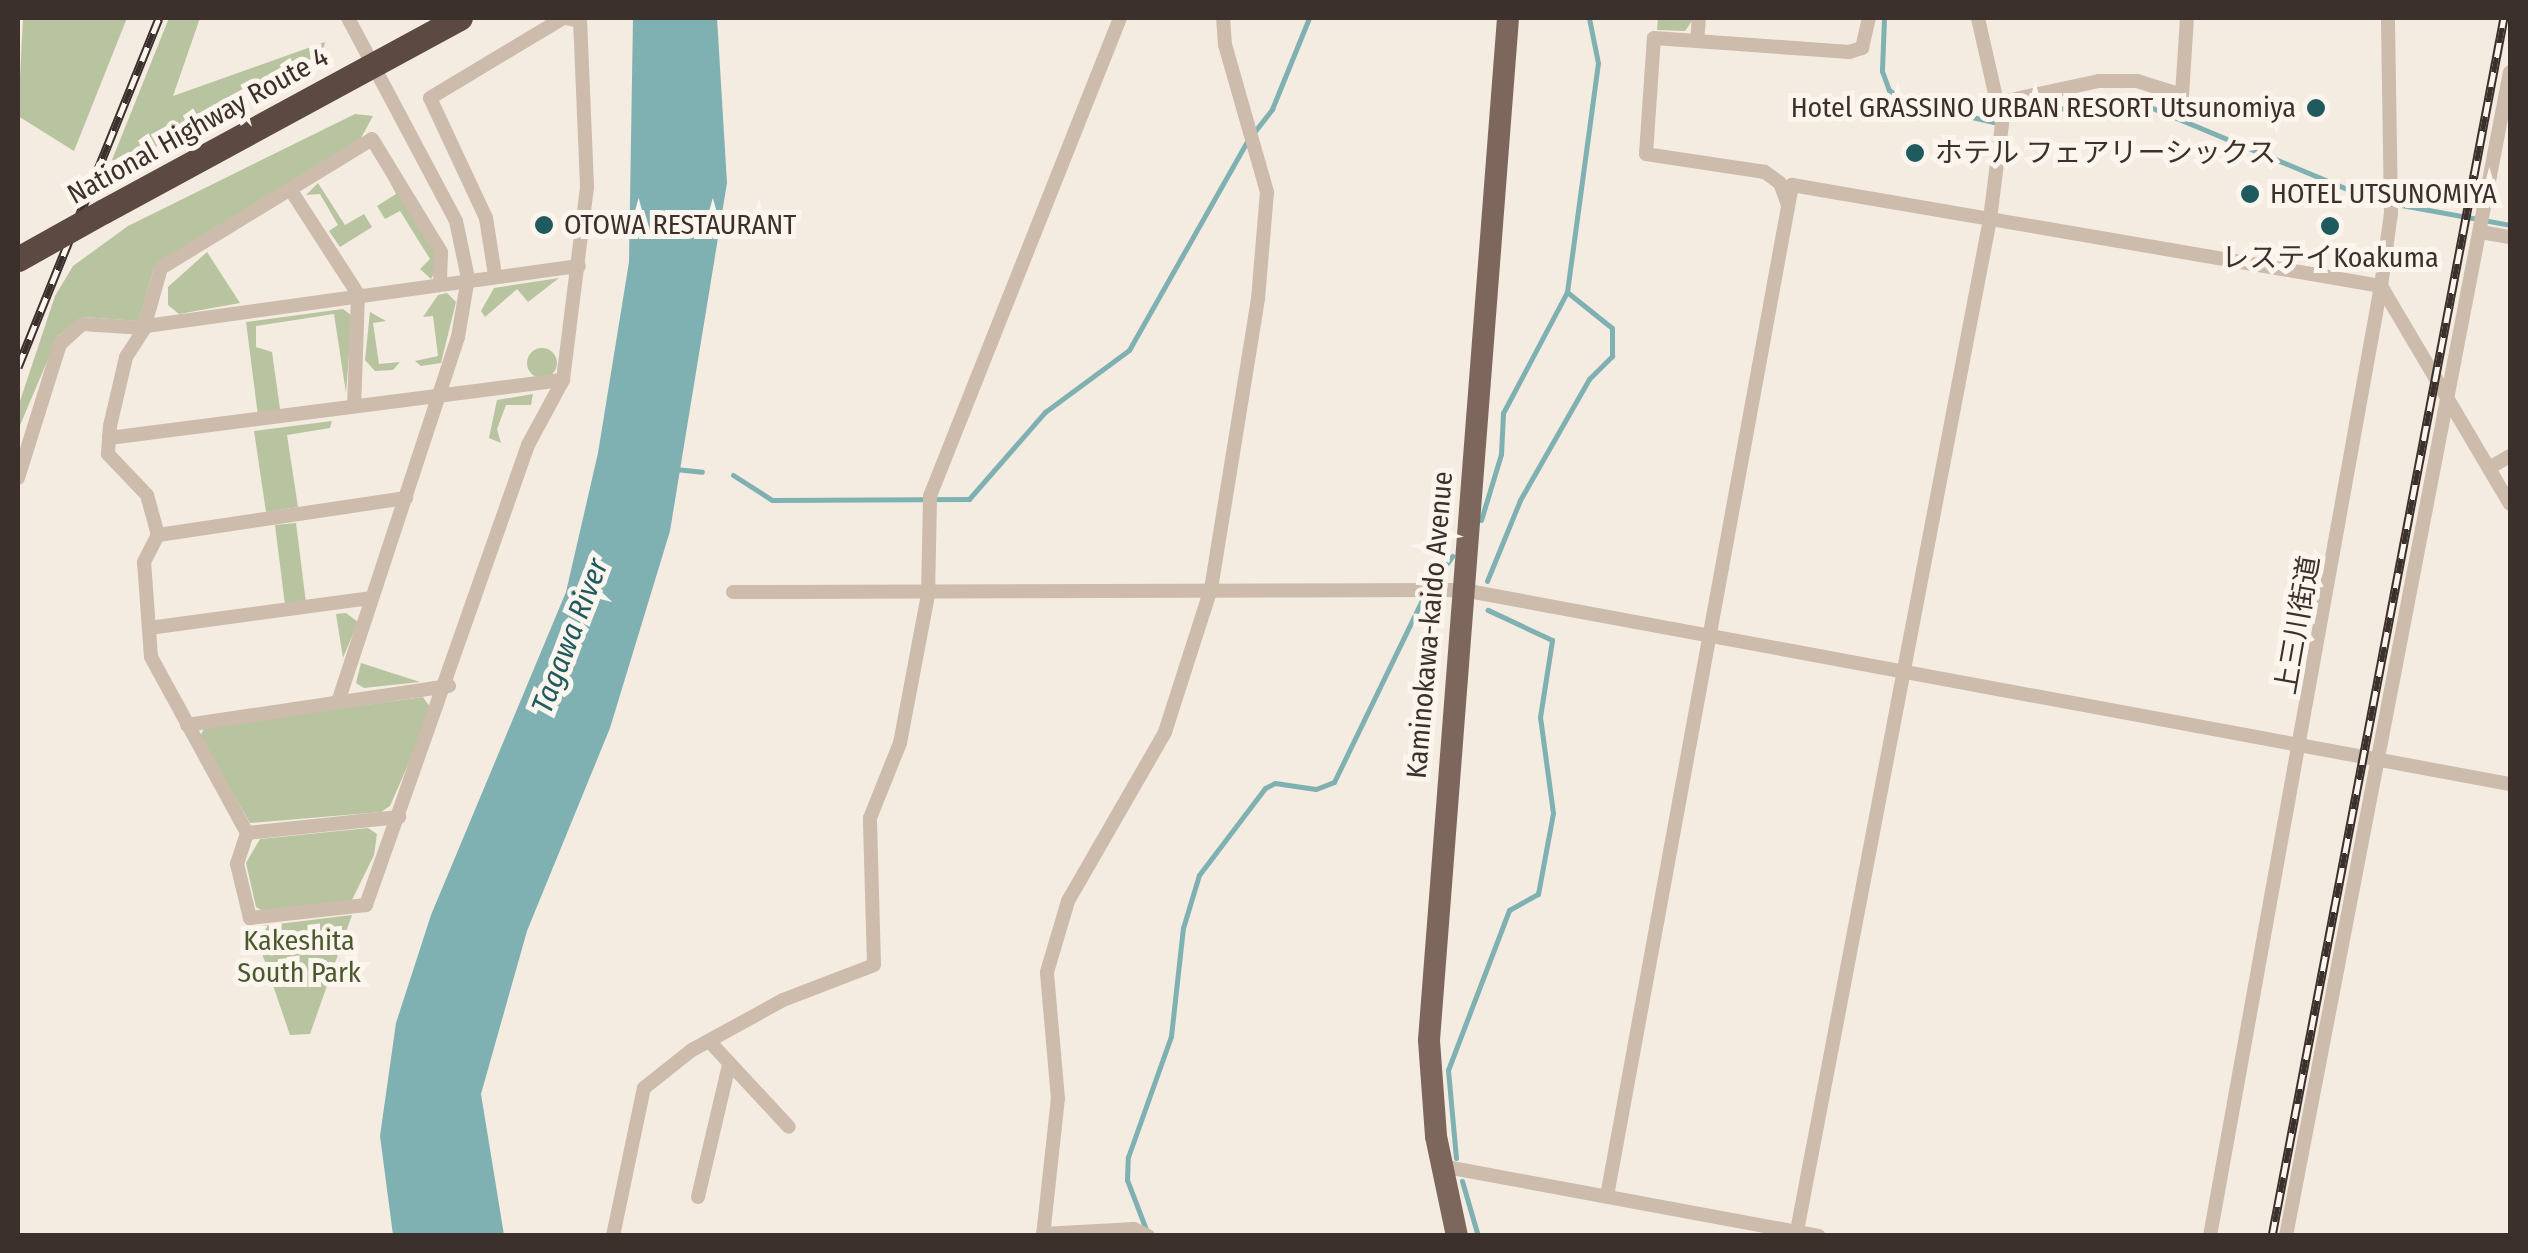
<!DOCTYPE html>
<html>
<head>
<meta charset="utf-8">
<style>
  body { margin:0 }
  #map { position:relative; width:2528px; height:1253px; overflow:hidden; background:#f4ebe1; font-family:"Fira Sans Condensed","Noto Sans JP",sans-serif }
  div>[style] { position:absolute }
  .green>* { inset:0; background:#b8c4a0 }
  .round { border-radius:50% }
  .water>* { inset:0; background:#7fb0b2 }
  .stream>* { height:5px; margin:-2.5px; padding:0 2.5px; transform-origin:2.5px; border-radius:2.5px; background:#7fb0b2 }
  .street>* { height:14px; margin:-7px; padding:0 7px; transform-origin:7px; border-radius:7px; background:#cdbbac }
  .primary>* { height:22px; margin:-11px; padding:0 11px; transform-origin:11px; border-radius:11px; background:#7d675c }
  .highway>* { height:25px; margin:-12.5px; padding:0 12.5px; transform-origin:12.5px; border-radius:12.5px; background:#5c4a42 }
  .rail>* { height:9px; margin-top:-4.5px; transform-origin:0; background:repeating-linear-gradient(90deg,#fbf5ee 0 15px,#3b302b 0 30px); box-sizing:border-box; border-block:2px solid #3b302b }
  .highway-bridge>* { height:25px; margin:-12.5px; padding:0 12.5px; transform-origin:12.5px; border-radius:12.5px; background:#5c4a42 }
  .dots>* { width:28px; height:28px; translate:-50% -50%; box-sizing:border-box; border:5px solid #fbf5ee; border-radius:50% }
  span { translate:-50% -50%; white-space:nowrap; text-align:center; line-height:1.15; -webkit-text-stroke:10px #fbf5ee; paint-order:stroke }
  .poi-label { font-size:28px; color:#3b302b }
  .right { translate:-100% -50%; text-align:right }
  .left { translate:0 -50%; text-align:left }
  .street-label { font-size:28px; color:#3b302b }
  .park-label { font-size:28px; color:#4a5a2e }
  .water-label { font-size:30px; color:#1f5a5e; font-style:italic }
  .frame { position:absolute; inset:0; border:20px solid #3b302b; pointer-events:none }
</style>
</head>
<body>
<div id="map">
  <div class="green">
    <i style="clip-path:polygon(23px 18px,127px 18px,74px 151px,18px 116px)"></i>
    <i style="clip-path:polygon(169px 18px,200px 18px,173px 96px,325px 42px,323px 52px,106px 175px)"></i>
    <i style="clip-path:polygon(1658px 18px,1694px 18px,1685px 31px,1657px 30px)"></i>
    <i style="clip-path:polygon(355px 114px,373px 116px,361px 138px,154px 267px,139px 321px,83px 317px,58px 336px,18px 430px,18px 407px,55px 296px,73px 266px,128px 226px)"></i>
    <i style="clip-path:polygon(376px 154px,434px 251px,437px 268px,431px 279px,420px 269px,430px 259px,400px 211px,385px 219px,377px 206px,396px 194px)"></i>
    <i style="clip-path:polygon(318px 183px,345px 225px,364px 214px,372px 227px,340px 247px,329px 231px,338px 225px,320px 194px,306px 195px)"></i>
    <i style="clip-path:polygon(207px 252px,240px 303px,179px 314px,168px 305px,168px 287px)"></i>
    <i style="clip-path:polygon(559px 278px,528px 302px,517px 289px,485px 317px,481px 311px,494px 288px)"></i>
    <i style="clip-path:polygon(447px 293px,456px 302px,441px 363px,421px 366px,415px 361px,438px 356px,433px 316px,423px 317px,438px 295px)"></i>
    <i style="clip-path:polygon(343px 309px,352px 316px,346px 393px,334px 314px,256px 326px,256px 347px,272px 352px,280px 409px,258px 416px,246px 322px)"></i>
    <i style="clip-path:polygon(370px 312px,386px 321px,373px 323px,379px 364px,400px 362px,393px 370px,375px 371px,365px 360px)"></i>
    <i class="round" style="left:527px;top:348px;width:30px;height:30px"></i>
    <i style="clip-path:polygon(533px 394px,531px 405px,506px 405px,497px 429px,501px 443px,489px 438px,497px 400px)"></i>
    <i style="clip-path:polygon(332px 421px,330px 428px,287px 435px,298px 507px,266px 512px,254px 431px)"></i>
    <i style="clip-path:polygon(296px 523px,306px 603px,285px 605px,275px 525px)"></i>
    <i style="clip-path:polygon(346px 613px,358px 622px,343px 658px,336px 614px)"></i>
    <i style="clip-path:polygon(361px 663px,420px 682px,364px 688px,356px 683px)"></i>
    <i style="clip-path:polygon(423px 697px,432px 710px,390px 806px,381px 812px,250px 823px,200px 736px,205px 727px)"></i>
    <i style="clip-path:polygon(368px 828px,377px 834px,374px 855px,351px 902px,265px 912px,256px 907px,246px 863px,260px 839px)"></i>
    <i style="clip-path:polygon(352px 915px,310px 1034px,290px 1035px,253px 927px)"></i>
  </div>
  <div class="water">
    <i style="clip-path:polygon(633px 18px,717px 18px,727px 183px,670px 531px,610px 728px,527px 931px,481px 1094px,504px 1235px,393px 1235px,380px 1136px,396px 1023px,431px 915px,566px 592px,598px 453px,629px 262px)"></i>
  </div>
  <div class="stream">
    <i style="left:1884px;top:18px;width:53px;rotate:92.2deg"></i>
    <i style="left:1882px;top:71px;width:20px;rotate:70deg"></i>
    <i style="left:1889px;top:90px;width:21px;rotate:35deg"></i>
    <i style="left:1906px;top:102px;width:90px;rotate:12.8deg"></i>
    <i style="left:1994px;top:122px;width:113px;rotate:-11.2deg"></i>
    <i style="left:2105px;top:100px;width:33px;rotate:3deg"></i>
    <i style="left:2138px;top:102px;width:256px;rotate:22.6deg"></i>
    <i style="left:2374px;top:200px;width:138px;rotate:10.4deg"></i>
    <i style="left:1255px;top:131px;width:28px;rotate:-52deg"></i>
    <i style="left:1272px;top:109px;width:98px;rotate:-67.9deg"></i>
    <i style="left:675px;top:469px;width:27px;rotate:6deg"></i>
    <i style="left:733px;top:475px;width:46px;rotate:32.7deg"></i>
    <i style="left:772px;top:500px;width:197px;rotate:-0.3deg"></i>
    <i style="left:969px;top:499px;width:116px;rotate:-48.9deg"></i>
    <i style="left:1045px;top:412px;width:104px;rotate:-36.4deg"></i>
    <i style="left:1129px;top:350px;width:241px;rotate:-60.5deg"></i>
    <i style="left:1481px;top:520px;width:69px;rotate:-73.1deg"></i>
    <i style="left:1501px;top:454px;width:41px;rotate:-87.2deg"></i>
    <i style="left:1503px;top:413px;width:137px;rotate:-62.1deg"></i>
    <i style="left:1567px;top:292px;width:231px;rotate:-82.3deg"></i>
    <i style="left:1598px;top:63px;width:46px;rotate:-101.3deg"></i>
    <i style="left:1437px;top:577px;width:26px;rotate:-54deg"></i>
    <i style="left:1487px;top:581px;width:87px;rotate:-67.8deg"></i>
    <i style="left:1520px;top:500px;width:139px;rotate:-60.3deg"></i>
    <i style="left:1589px;top:379px;width:33px;rotate:-45deg"></i>
    <i style="left:1612px;top:356px;width:28px;rotate:-90deg"></i>
    <i style="left:1612px;top:328px;width:58px;rotate:-141.3deg"></i>
    <i style="left:1456px;top:1158px;width:88px;rotate:-95.2deg"></i>
    <i style="left:1448px;top:1070px;width:171px;rotate:-69.1deg"></i>
    <i style="left:1509px;top:910px;width:33px;rotate:-29deg"></i>
    <i style="left:1538px;top:894px;width:82px;rotate:-79.5deg"></i>
    <i style="left:1553px;top:813px;width:97px;rotate:-97.7deg"></i>
    <i style="left:1540px;top:717px;width:78px;rotate:-81.1deg"></i>
    <i style="left:1552px;top:640px;width:71px;rotate:-154.9deg"></i>
    <i style="left:1462px;top:1181px;width:57px;rotate:73.8deg"></i>
    <i style="left:1147px;top:1232px;width:56px;rotate:-111deg"></i>
    <i style="left:1127px;top:1180px;width:23px;rotate:-88deg"></i>
    <i style="left:1128px;top:1157px;width:128px;rotate:-70.4deg"></i>
    <i style="left:1171px;top:1036px;width:109px;rotate:-83.7deg"></i>
    <i style="left:1183px;top:928px;width:55px;rotate:-73.2deg"></i>
    <i style="left:1199px;top:875px;width:109px;rotate:-52.8deg"></i>
    <i style="left:1265px;top:788px;width:11px;rotate:-27deg"></i>
    <i style="left:1275px;top:783px;width:41px;rotate:8.3deg"></i>
    <i style="left:1316px;top:789px;width:19px;rotate:-21deg"></i>
    <i style="left:1334px;top:782px;width:204px;rotate:-64.2deg"></i>
  </div>
  <div class="street">
    <i style="left:1697px;top:41px;width:23px;rotate:-85deg"></i>
    <i style="left:1997px;top:103px;width:104px;rotate:-12.2deg"></i>
    <i style="left:2099px;top:81px;width:38px"></i>
    <i style="left:2137px;top:81px;width:47px;rotate:17.3deg"></i>
    <i style="left:2182px;top:95px;width:77px;rotate:-86.3deg"></i>
    <i style="left:290px;top:189px;width:125px;rotate:57.1deg"></i>
    <i style="left:358px;top:294px;width:112px;rotate:92deg"></i>
    <i style="left:1788px;top:205px;width:23px;rotate:-110deg"></i>
    <i style="left:1780px;top:183px;width:19px;rotate:-144deg"></i>
    <i style="left:1765px;top:172px;width:120px;rotate:-171.4deg"></i>
    <i style="left:1646px;top:154px;width:116px;rotate:-86.1deg"></i>
    <i style="left:1654px;top:38px;width:196px;rotate:4.1deg"></i>
    <i style="left:1849px;top:52px;width:14px;rotate:-17deg"></i>
    <i style="left:1862px;top:48px;width:31px;rotate:-77deg"></i>
    <i style="left:2481px;top:232px;width:29px;rotate:10deg"></i>
    <i style="left:495px;top:275px;width:58px;rotate:-99deg"></i>
    <i style="left:486px;top:218px;width:132px;rotate:-115deg"></i>
    <i style="left:430px;top:98px;width:155px;rotate:-31deg"></i>
    <i style="left:563px;top:380px;width:195px;rotate:-82.9deg"></i>
    <i style="left:587px;top:186px;width:165px;rotate:-92.4deg"></i>
    <i style="left:580px;top:21px;width:14px;rotate:-168deg"></i>
    <i style="left:109px;top:438px;width:458px;rotate:-7.3deg"></i>
    <i style="left:563px;top:380px;width:74px;rotate:118.3deg"></i>
    <i style="left:528px;top:445px;width:488px;rotate:109.4deg"></i>
    <i style="left:366px;top:905px;width:117px;rotate:173.6deg"></i>
    <i style="left:250px;top:918px;width:56px;rotate:-103.5deg"></i>
    <i style="left:237px;top:864px;width:33px;rotate:-72deg"></i>
    <i style="left:247px;top:833px;width:200px;rotate:-118.6deg"></i>
    <i style="left:151px;top:657px;width:95px;rotate:-94.2deg"></i>
    <i style="left:144px;top:562px;width:30px;rotate:-63deg"></i>
    <i style="left:158px;top:535px;width:41px;rotate:-105.4deg"></i>
    <i style="left:147px;top:495px;width:57px;rotate:-133.6deg"></i>
    <i style="left:108px;top:454px;width:16px;rotate:-86deg"></i>
    <i style="left:109px;top:438px;width:12px;rotate:-85deg"></i>
    <i style="left:110px;top:426px;width:71px;rotate:-76.9deg"></i>
    <i style="left:126px;top:357px;width:37px;rotate:-57deg"></i>
    <i style="left:146px;top:326px;width:437px;rotate:-7.9deg"></i>
    <i style="left:2489px;top:468px;width:24px;rotate:-30deg"></i>
    <i style="left:18px;top:478px;width:140px;rotate:-72.6deg"></i>
    <i style="left:60px;top:344px;width:30px;rotate:-42deg"></i>
    <i style="left:82px;top:324px;width:62px;rotate:3.7deg"></i>
    <i style="left:144px;top:328px;width:62px;rotate:-74.2deg"></i>
    <i style="left:161px;top:268px;width:247px;rotate:-31.4deg"></i>
    <i style="left:372px;top:139px;width:132px;rotate:58.6deg"></i>
    <i style="left:441px;top:252px;width:30px;rotate:92deg"></i>
    <i style="left:158px;top:535px;width:251px;rotate:-8.5deg"></i>
    <i style="left:733px;top:592px;width:730px;rotate:-0.16deg"></i>
    <i style="left:1463px;top:590px;width:1065px;rotate:10.5deg"></i>
    <i style="left:149px;top:628px;width:225px;rotate:-7.7deg"></i>
    <i style="left:339px;top:699px;width:381px;rotate:-71.8deg"></i>
    <i style="left:458px;top:337px;width:60px;rotate:-80.4deg"></i>
    <i style="left:468px;top:278px;width:58px;rotate:-101.9deg"></i>
    <i style="left:456px;top:221px;width:230px;rotate:-118deg"></i>
    <i style="left:187px;top:725px;width:265px;rotate:-8.5deg"></i>
    <i style="left:247px;top:833px;width:153px;rotate:-6deg"></i>
    <i style="left:709px;top:1041px;width:117px;rotate:47.1deg"></i>
    <i style="left:1441px;top:1166px;width:384px;rotate:10.5deg"></i>
    <i style="left:1607px;top:1196px;width:1028px;rotate:-79.63deg"></i>
    <i style="left:1792px;top:185px;width:598px;rotate:9.73deg"></i>
    <i style="left:2381px;top:286px;width:253px;rotate:59.4deg"></i>
    <i style="left:698px;top:1197px;width:136px;rotate:-76.8deg"></i>
    <i style="left:1043px;top:1234px;width:91px;rotate:-3.1deg"></i>
    <i style="left:1134px;top:1229px;width:16px;rotate:27deg"></i>
    <i style="left:613px;top:1236px;width:151px;rotate:-78.2deg"></i>
    <i style="left:644px;top:1088px;width:61px;rotate:-38.4deg"></i>
    <i style="left:692px;top:1050px;width:104px;rotate:-28.8deg"></i>
    <i style="left:783px;top:1000px;width:97px;rotate:-21deg"></i>
    <i style="left:874px;top:965px;width:147px;rotate:-91.6deg"></i>
    <i style="left:870px;top:818px;width:81px;rotate:-68.2deg"></i>
    <i style="left:900px;top:743px;width:151px;rotate:-79.3deg"></i>
    <i style="left:928px;top:595px;width:99px;rotate:-88.8deg"></i>
    <i style="left:930px;top:496px;width:514px;rotate:-68.32deg"></i>
    <i style="left:1043px;top:1236px;width:138px;rotate:-83.8deg"></i>
    <i style="left:1058px;top:1099px;width:127px;rotate:-95deg"></i>
    <i style="left:1047px;top:972px;width:74px;rotate:-73.5deg"></i>
    <i style="left:1068px;top:901px;width:195px;rotate:-60.1deg"></i>
    <i style="left:1165px;top:732px;width:150px;rotate:-72.2deg"></i>
    <i style="left:1211px;top:589px;width:294px;rotate:-80.8deg"></i>
    <i style="left:1258px;top:299px;width:107px;rotate:-85.2deg"></i>
    <i style="left:1267px;top:192px;width:153px;rotate:-105.9deg"></i>
    <i style="left:1225px;top:45px;width:27px;rotate:-94deg"></i>
    <i style="left:1796px;top:1236px;width:1035px;rotate:-79.2deg"></i>
    <i style="left:1990px;top:219px;width:96px;rotate:-82.8deg"></i>
    <i style="left:2002px;top:124px;width:109px;rotate:-102.8deg"></i>
    <i style="left:2210px;top:1236px;width:965px;rotate:-79.8deg"></i>
    <i style="left:2381px;top:286px;width:74px;rotate:-82.2deg"></i>
    <i style="left:2391px;top:213px;width:195px;rotate:-90.9deg"></i>
    <i style="left:2286px;top:1236px;width:1185px;rotate:-79.11deg"></i>
  </div>
  <div class="primary">
    <i style="left:1457px;top:1236px;width:102px;rotate:-101.9deg"></i>
    <i style="left:1436px;top:1136px;width:96px;rotate:-94.2deg"></i>
    <i style="left:1429px;top:1040px;width:1025px;rotate:-85.58deg"></i>
  </div>
  <div class="highway">
    <i style="left:104px;top:211px;width:405px;rotate:-28.5deg"></i>
  </div>
  <div class="rail">
    <i style="left:18px;top:367px;width:376px;rotate:-68deg"></i>
    <i style="left:2272px;top:1236px;width:1240px;rotate:-79.22deg"></i>
  </div>
  <div class="highway-bridge">
    <i style="left:18px;top:259px;width:98px;rotate:-29.2deg"></i>
  </div>
  <div class="dots">
    <i style="left:2316px;top:108px;background:#1f5a5e"></i>
    <i style="left:1915px;top:153px;background:#1f5a5e"></i>
    <i style="left:2250px;top:194px;background:#1f5a5e"></i>
    <i style="left:544px;top:225px;background:#1f5a5e"></i>
    <i style="left:2330px;top:226px;background:#1f5a5e"></i>
  </div>
  <div class="poi-label">
    <span class="right" style="left:2296px;top:108px">Hotel GRASSINO URBAN RESORT Utsunomiya</span>
    <span class="left" style="left:1935px;top:153px">ホテル フェアリーシックス</span>
    <span class="left" style="left:2270px;top:194px">HOTEL UTSUNOMIYA</span>
    <span class="left" style="left:564px;top:225px">OTOWA RESTAURANT</span>
    <span style="left:2330px;top:258px">レステイKoakuma</span>
  </div>
  <div class="street-label">
    <span style="left:198px;top:126px;rotate:-29deg">National Highway Route 4</span>
    <span style="left:1430px;top:625px;rotate:-85deg">Kaminokawa-kaido Avenue</span>
    <span style="left:2298px;top:625px;rotate:-80deg">上三川街道</span>
  </div>
  <div class="park-label">
    <span style="left:299px;top:957px">Kakeshita<br>South Park</span>
  </div>
  <div class="water-label">
    <span style="left:570px;top:636px;rotate:-69deg">Tagawa River</span>
  </div>
  <div class="frame"></div>
</div>
</body>
</html>
